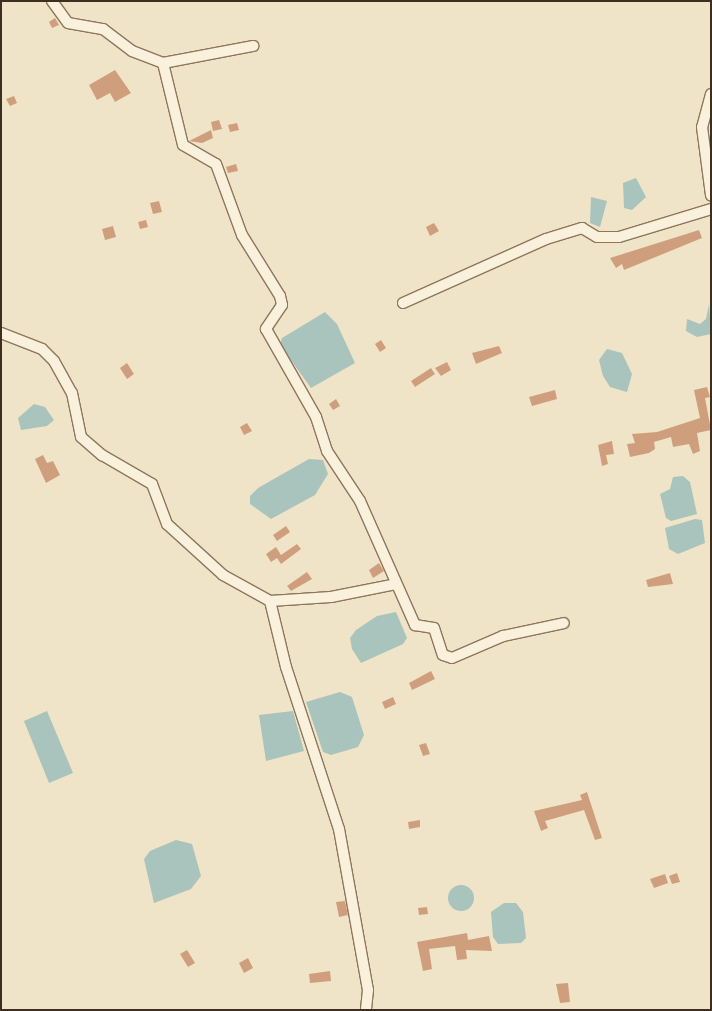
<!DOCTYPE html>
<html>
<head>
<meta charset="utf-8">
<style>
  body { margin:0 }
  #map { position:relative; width:712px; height:1011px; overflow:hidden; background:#f0e4c8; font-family:"Crimson Pro",serif }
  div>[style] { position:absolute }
  .water>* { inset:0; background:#a9c4bc }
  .round { border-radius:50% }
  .building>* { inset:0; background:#cf9f7d }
  .roads { filter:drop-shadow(1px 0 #8d765c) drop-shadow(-1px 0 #8d765c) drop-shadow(0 1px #8d765c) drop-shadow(0 -1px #8d765c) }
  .minor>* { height:10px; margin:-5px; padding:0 5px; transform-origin:5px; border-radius:5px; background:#faf1dc }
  span { translate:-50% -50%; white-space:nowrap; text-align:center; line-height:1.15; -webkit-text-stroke:5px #f7eed8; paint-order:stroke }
  .frame { position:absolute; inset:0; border:2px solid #3d2e20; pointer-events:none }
</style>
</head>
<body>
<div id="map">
  <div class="water">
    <i style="clip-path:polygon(636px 178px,646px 197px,632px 210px,624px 208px,623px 183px)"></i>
    <i style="clip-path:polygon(591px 197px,607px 201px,600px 227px,590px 223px)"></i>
    <i style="clip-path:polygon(709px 304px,711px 334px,697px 337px,686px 331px,687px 319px,700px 324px,706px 319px)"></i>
    <i style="clip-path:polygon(325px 312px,337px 324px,355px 363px,311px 388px,280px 345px,282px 338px)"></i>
    <i style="clip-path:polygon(607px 349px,622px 353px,632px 374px,627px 392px,610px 387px,603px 376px,599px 360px)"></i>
    <i style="clip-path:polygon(34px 404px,45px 407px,54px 420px,47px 426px,21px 430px,18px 418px)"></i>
    <i style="clip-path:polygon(309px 459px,323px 460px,328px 474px,315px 495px,271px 519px,250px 504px,250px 496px,258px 488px)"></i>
    <i style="clip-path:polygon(683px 476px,690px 482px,697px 514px,671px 521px,666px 518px,660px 494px,670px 489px,673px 477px)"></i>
    <i style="clip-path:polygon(695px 519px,702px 520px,705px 543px,678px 554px,669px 549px,665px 528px)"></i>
    <i style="clip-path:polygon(396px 612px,407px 638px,403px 644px,361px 663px,352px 649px,350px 638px,356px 630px,377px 616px)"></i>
    <i style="clip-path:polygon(340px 692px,352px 697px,364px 735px,358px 747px,331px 755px,323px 752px,306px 702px)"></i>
    <i style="clip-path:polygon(47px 711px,73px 773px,49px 783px,24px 721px)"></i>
    <i style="clip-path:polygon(293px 711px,304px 751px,266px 761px,259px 715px)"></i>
    <i style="clip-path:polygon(176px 840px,192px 844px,201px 876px,191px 889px,154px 903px,144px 859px,150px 851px)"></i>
    <i class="round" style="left:448px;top:885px;width:26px;height:26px"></i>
    <i style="clip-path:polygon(504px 903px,516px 903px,523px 912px,526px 938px,521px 943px,498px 944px,493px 937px,491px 912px)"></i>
  </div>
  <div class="building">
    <i style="clip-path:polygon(55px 18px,59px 25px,52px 28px,49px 22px)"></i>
    <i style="clip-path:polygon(115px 70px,131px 93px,115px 102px,110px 93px,97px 100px,89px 85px)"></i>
    <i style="clip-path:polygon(14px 96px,17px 103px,10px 106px,6px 99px)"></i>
    <i style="clip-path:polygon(219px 120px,222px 129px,213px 131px,211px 122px)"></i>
    <i style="clip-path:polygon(237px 123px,239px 130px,230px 132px,228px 125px)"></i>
    <i style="clip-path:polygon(211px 130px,213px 138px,202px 143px,189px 141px)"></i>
    <i style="clip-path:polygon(236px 164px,238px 171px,228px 173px,226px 167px)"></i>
    <i style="clip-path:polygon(159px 201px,162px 212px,153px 214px,150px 203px)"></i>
    <i style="clip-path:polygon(146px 220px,148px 227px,140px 229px,138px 222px)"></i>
    <i style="clip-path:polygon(434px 223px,439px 231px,430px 236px,426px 227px)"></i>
    <i style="clip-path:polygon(113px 226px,116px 237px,105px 240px,102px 229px)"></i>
    <i style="clip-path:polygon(699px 230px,702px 238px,624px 270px,622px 264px,616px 268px,610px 258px)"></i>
    <i style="clip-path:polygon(381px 340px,386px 348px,380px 352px,375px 344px)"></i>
    <i style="clip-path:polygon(499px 346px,502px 353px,476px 364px,472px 353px)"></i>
    <i style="clip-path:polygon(447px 362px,451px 370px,441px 376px,435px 368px)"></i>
    <i style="clip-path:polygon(127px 363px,134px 374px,127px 379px,120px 368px)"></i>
    <i style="clip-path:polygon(431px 368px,435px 374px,415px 387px,411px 381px)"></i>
    <i style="clip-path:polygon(707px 387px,710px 397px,705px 398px,711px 430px,697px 433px,700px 451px,693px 454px,689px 444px,673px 447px,671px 437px,654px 442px,655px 449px,649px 453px,630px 457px,627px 444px,635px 443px,632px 434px,657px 432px,700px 418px,694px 390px)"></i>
    <i style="clip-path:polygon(555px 390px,557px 399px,532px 406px,529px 397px)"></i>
    <i style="clip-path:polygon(336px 399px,340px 406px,333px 410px,329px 404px)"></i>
    <i style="clip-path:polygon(247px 423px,252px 431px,244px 435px,240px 427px)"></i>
    <i style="clip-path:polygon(612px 441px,614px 454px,606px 455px,608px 464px,602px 466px,598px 445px)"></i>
    <i style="clip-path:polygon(43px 455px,47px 463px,53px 461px,60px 475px,46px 483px,35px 459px)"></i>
    <i style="clip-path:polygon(286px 526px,290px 532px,277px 541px,273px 535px)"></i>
    <i style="clip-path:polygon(297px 544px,301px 549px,281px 564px,277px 558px,271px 562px,266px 554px,276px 547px,281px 555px)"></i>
    <i style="clip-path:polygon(379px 563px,384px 571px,373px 578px,369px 570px)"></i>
    <i style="clip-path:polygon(307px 572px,312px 579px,291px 591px,287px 586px)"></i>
    <i style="clip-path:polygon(670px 573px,673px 584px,648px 587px,646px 580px)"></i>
    <i style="clip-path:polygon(431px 671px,435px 679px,412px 690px,409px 683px)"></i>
    <i style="clip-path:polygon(393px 697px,396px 704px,385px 709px,382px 702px)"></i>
    <i style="clip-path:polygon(426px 743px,430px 754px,423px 756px,419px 745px)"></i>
    <i style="clip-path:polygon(587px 792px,602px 838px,595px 840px,584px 810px,545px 821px,548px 828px,541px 831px,534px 811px,582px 800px,580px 795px)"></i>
    <i style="clip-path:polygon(420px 820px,420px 827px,409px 829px,408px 822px)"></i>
    <i style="clip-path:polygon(677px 873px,680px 882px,672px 884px,669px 876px)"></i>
    <i style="clip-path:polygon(665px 874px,668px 883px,654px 888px,650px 879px)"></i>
    <i style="clip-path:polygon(345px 901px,348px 915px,339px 917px,336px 902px)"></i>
    <i style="clip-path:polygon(427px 907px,428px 914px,419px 915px,418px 908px)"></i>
    <i style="clip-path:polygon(467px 933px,468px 940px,489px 936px,492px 951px,466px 950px,467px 959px,457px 960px,455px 946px,429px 949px,432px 969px,423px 971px,417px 942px)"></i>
    <i style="clip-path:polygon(187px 950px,195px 963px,188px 967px,180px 954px)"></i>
    <i style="clip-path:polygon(248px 958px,253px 968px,244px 973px,239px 963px)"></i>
    <i style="clip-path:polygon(330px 971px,331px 981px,310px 983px,309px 974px)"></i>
    <i style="clip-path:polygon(568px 983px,570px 1002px,560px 1003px,556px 984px)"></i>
  </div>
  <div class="roads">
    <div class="minor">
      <i style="left:52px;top:1px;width:27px;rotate:54deg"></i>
      <i style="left:68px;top:23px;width:36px;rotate:10deg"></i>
      <i style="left:103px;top:29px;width:36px;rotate:37deg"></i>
      <i style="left:132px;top:51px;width:33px;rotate:21deg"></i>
      <i style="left:163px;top:63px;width:92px;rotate:-10.7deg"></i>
      <i style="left:163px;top:63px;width:84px;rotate:76.3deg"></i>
      <i style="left:183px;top:145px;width:38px;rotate:30deg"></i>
      <i style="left:216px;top:164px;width:76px;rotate:69.9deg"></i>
      <i style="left:242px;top:235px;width:72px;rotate:58.1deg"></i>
      <i style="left:280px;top:296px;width:9px;rotate:77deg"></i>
      <i style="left:282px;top:305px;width:29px;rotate:124deg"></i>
      <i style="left:266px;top:329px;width:101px;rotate:60.4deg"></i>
      <i style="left:316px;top:417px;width:36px;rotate:72deg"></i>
      <i style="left:327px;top:451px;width:60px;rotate:56.6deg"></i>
      <i style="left:360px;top:501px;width:136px;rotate:66.1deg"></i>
      <i style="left:415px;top:625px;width:19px;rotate:9deg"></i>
      <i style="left:434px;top:628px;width:28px;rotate:72deg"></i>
      <i style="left:443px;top:655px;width:9px;rotate:18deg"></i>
      <i style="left:452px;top:658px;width:56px;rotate:-23.3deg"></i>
      <i style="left:503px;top:636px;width:62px;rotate:-12deg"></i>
      <i style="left:711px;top:94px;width:34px;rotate:105deg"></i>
      <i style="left:702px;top:127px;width:69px;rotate:82.5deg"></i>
      <i style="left:403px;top:303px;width:157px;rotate:-24.1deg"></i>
      <i style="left:546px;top:239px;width:38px;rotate:-17deg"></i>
      <i style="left:582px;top:228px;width:17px;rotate:31deg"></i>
      <i style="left:597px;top:237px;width:22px"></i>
      <i style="left:619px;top:237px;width:96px;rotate:-16.9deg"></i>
      <i style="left:1px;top:333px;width:44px;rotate:21.3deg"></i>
      <i style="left:42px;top:349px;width:17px;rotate:45deg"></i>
      <i style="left:54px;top:361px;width:37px;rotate:61deg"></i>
      <i style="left:72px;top:393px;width:45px;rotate:78.4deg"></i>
      <i style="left:81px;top:437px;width:28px;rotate:41deg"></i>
      <i style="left:102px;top:455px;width:58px;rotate:30.1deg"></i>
      <i style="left:152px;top:484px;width:43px;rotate:69.4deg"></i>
      <i style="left:167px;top:524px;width:76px;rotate:42.3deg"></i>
      <i style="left:223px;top:575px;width:54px;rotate:29deg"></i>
      <i style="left:270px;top:601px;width:61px;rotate:-3.8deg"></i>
      <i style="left:331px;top:597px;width:66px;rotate:-11.3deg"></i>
      <i style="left:270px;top:601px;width:68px;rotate:76.4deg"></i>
      <i style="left:286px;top:667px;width:170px;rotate:71.9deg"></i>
      <i style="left:339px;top:829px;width:164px;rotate:79.8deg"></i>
      <i style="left:368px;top:990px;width:20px;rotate:96deg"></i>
    </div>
  </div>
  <div class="frame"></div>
</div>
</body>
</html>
